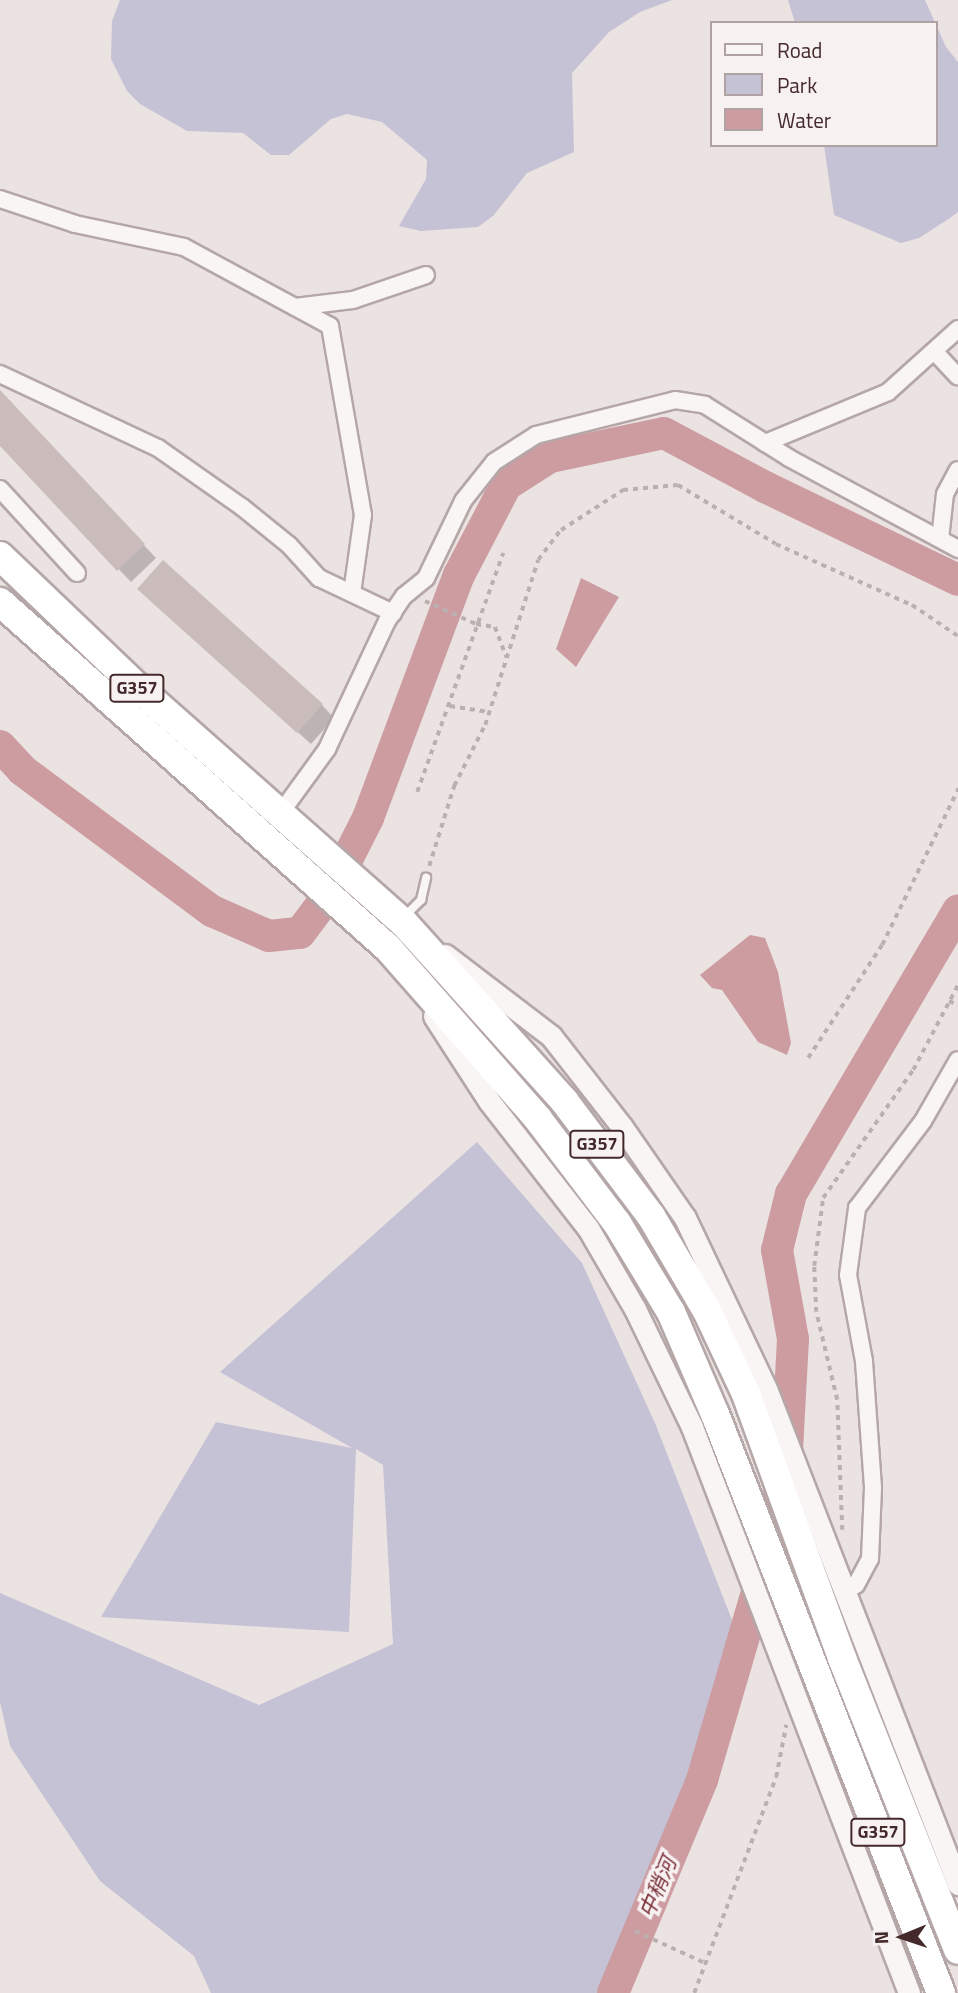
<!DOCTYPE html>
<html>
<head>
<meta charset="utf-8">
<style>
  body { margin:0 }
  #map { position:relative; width:958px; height:1993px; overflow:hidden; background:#ebe2e2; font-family:"Titillium Web","Noto Sans SC",sans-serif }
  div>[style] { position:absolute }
  .green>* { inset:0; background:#c5c2d5 }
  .water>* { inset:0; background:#cc9ca1 }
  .shadow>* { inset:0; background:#0003 }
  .river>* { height:32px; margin:-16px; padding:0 16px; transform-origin:16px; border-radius:16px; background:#cc9ca1 }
  .building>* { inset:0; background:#cbbcbc }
  .path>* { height:3.5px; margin-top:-1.75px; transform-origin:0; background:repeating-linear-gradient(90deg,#bbb0b0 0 5px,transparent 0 10px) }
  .roads { filter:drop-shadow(2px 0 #b5a7a7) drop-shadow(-2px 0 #b5a7a7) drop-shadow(0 2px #b5a7a7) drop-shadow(0 -2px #b5a7a7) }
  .service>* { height:8px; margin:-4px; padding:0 4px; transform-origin:4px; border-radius:4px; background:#f9f5f5 }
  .minor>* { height:16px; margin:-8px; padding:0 8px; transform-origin:8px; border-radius:8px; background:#f9f5f5 }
  .tertiary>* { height:21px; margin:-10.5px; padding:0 10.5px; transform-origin:10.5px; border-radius:10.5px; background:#f9f5f5 }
  .trunk>* { height:28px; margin:-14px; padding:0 14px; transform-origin:14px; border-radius:14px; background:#fff }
  span { translate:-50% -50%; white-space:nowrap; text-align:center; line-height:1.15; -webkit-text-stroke:7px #f8f1f2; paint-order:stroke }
  .shield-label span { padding:2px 5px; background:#f8f1f2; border:2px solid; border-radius:5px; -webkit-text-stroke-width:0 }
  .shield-label { font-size:18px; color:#432929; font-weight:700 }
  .water-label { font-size:21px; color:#793137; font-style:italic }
  .legend { position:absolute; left:710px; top:21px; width:228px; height:126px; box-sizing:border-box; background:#f8f1f2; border:2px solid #b0a1a2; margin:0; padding:9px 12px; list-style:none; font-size:21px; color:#432929 }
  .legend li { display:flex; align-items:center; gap:14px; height:35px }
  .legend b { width:35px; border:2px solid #b0a1a2 }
  .north { position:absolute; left:867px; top:1902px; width:70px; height:70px; -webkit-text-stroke:5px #f8f1f2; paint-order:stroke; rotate:268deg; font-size:19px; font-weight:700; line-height:28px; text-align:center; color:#432929 }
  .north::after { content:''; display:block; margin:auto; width:24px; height:32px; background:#432929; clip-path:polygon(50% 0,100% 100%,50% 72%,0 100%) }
</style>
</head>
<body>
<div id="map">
  <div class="green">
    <i style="clip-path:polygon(120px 0,672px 0,640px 12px,609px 32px,572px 73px,574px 152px,527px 173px,493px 216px,478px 227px,421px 231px,399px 226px,426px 179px,427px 160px,382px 122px,347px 114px,331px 119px,289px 155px,271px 155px,243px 133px,187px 131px,140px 104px,127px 91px,111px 59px,112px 21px)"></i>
    <i style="clip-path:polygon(788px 0,925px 0,946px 47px,958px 62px,958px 212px,950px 218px,919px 238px,901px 243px,834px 215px,824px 145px,935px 145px,935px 23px,795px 23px)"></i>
    <i style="clip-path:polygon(477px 1142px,582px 1263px,655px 1423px,732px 1620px,702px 1780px,613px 1993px,211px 1993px,194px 1956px,100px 1881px,10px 1746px,0 1702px,0 1593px,259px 1705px,393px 1644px,383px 1465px,356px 1449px,349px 1632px,101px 1617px,216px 1422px,352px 1448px,220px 1372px)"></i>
  </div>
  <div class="water">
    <i style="clip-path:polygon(581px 578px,619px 597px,576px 667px,556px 649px)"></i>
    <i style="clip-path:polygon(750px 935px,765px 938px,778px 972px,791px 1043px,787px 1055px,758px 1042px,722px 990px,712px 988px,700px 975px)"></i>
  </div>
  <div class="shadow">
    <i style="clip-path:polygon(0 391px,156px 558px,131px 582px,0 444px)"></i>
    <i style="clip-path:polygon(152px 602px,322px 705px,334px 718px,311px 744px)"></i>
  </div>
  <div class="river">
    <i style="left:0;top:746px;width:33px;rotate:47deg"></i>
    <i style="left:22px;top:770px;width:237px;rotate:36.6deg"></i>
    <i style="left:212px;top:911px;width:62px;rotate:23.7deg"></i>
    <i style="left:269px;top:936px;width:31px;rotate:-6deg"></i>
    <i style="left:300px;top:933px;width:50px;rotate:-53.1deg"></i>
    <i style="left:330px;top:893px;width:84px;rotate:-63.1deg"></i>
    <i style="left:368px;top:818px;width:259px;rotate:-69.5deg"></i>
    <i style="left:459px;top:575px;width:102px;rotate:-62.4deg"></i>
    <i style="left:506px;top:485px;width:52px;rotate:-32.5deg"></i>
    <i style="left:550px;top:457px;width:116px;rotate:-11.9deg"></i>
    <i style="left:664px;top:433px;width:115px;rotate:28.1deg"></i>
    <i style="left:765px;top:487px;width:214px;rotate:25.7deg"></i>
    <i style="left:613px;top:1993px;width:231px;rotate:-67.3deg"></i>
    <i style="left:702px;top:1780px;width:243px;rotate:-73.7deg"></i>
    <i style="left:770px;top:1547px;width:98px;rotate:-80.1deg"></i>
    <i style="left:787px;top:1450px;width:111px;rotate:-86.9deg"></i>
    <i style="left:793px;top:1339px;width:90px;rotate:-100.2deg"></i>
    <i style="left:777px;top:1250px;width:58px;rotate:-76deg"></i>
    <i style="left:791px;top:1194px;width:329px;rotate:-59.5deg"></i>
  </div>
  <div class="building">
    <i style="clip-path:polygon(0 390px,145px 544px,117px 571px,0 446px)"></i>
    <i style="clip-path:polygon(163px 560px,323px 704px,297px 733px,137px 589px)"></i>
  </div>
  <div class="path">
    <i style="left:425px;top:601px;width:56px;rotate:24.3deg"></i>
    <i style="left:476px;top:624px;width:19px;rotate:9deg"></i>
    <i style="left:495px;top:627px;width:33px;rotate:69deg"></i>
    <i style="left:450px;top:706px;width:39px;rotate:9deg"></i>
    <i style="left:417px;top:792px;width:254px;rotate:-70.2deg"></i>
    <i style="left:429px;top:866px;width:84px;rotate:-72.6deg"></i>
    <i style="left:454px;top:786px;width:68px;rotate:-63.1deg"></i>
    <i style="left:485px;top:725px;width:173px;rotate:-72.2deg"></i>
    <i style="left:538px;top:560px;width:38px;rotate:-53deg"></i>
    <i style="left:561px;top:530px;width:74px;rotate:-32.8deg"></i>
    <i style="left:623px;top:490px;width:55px;rotate:-5.2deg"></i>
    <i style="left:678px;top:485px;width:114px;rotate:31deg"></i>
    <i style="left:776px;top:544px;width:149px;rotate:24.2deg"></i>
    <i style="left:912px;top:605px;width:55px;rotate:34deg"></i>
    <i style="left:949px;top:1001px;width:10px;rotate:24deg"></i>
    <i style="left:808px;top:1058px;width:135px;rotate:-56.8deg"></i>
    <i style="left:882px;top:945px;width:174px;rotate:-64deg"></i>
    <i style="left:842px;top:1530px;width:130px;rotate:-92.2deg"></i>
    <i style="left:837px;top:1400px;width:90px;rotate:-103.4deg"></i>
    <i style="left:816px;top:1312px;width:46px;rotate:-92.5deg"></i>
    <i style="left:814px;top:1266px;width:69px;rotate:-82.5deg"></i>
    <i style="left:823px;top:1198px;width:156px;rotate:-54.9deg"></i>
    <i style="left:913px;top:1070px;width:96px;rotate:-62.1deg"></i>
    <i style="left:635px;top:1931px;width:77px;rotate:24.6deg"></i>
    <i style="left:694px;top:1993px;width:231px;rotate:-69.2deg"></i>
    <i style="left:776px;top:1777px;width:53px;rotate:-79.1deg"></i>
  </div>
  <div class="roads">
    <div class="service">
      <i style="left:405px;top:916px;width:23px;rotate:-45deg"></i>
      <i style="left:421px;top:900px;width:23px;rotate:-77deg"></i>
    </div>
    <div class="minor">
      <i style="left:0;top:199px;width:79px;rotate:18.4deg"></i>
      <i style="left:75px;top:224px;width:111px;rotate:11.9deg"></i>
      <i style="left:184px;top:247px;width:166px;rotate:28.4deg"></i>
      <i style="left:330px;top:326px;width:192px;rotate:80.1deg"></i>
      <i style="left:363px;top:515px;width:79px;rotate:98deg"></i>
      <i style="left:295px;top:307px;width:58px;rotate:-6.9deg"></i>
      <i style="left:353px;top:300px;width:77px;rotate:-18.9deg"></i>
      <i style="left:934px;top:351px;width:35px;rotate:47deg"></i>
      <i style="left:0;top:374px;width:174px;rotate:25.1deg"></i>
      <i style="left:158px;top:448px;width:103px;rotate:35.1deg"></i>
      <i style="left:242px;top:507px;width:60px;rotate:39deg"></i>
      <i style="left:289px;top:545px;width:45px;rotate:47.7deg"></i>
      <i style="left:319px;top:578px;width:82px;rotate:25.3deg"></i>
      <i style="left:765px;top:443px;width:133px;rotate:-22.5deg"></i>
      <i style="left:888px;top:392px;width:94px;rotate:-42deg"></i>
      <i style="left:0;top:489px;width:114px;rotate:47.5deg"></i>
      <i style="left:940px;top:539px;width:45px;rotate:-83.7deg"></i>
      <i style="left:945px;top:494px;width:27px;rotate:-62deg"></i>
      <i style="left:282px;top:811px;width:77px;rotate:-54deg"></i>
      <i style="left:327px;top:749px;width:141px;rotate:-64.9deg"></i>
      <i style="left:387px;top:621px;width:30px;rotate:-56deg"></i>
      <i style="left:404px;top:596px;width:28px;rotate:-39deg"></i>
      <i style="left:426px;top:578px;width:85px;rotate:-64.3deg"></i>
      <i style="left:463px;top:501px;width:50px;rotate:-51.5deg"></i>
      <i style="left:494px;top:462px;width:50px;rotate:-32.7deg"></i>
      <i style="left:536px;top:435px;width:143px;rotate:-14.1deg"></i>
      <i style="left:675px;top:400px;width:30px;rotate:9deg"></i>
      <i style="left:705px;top:405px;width:99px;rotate:32.2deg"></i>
      <i style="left:789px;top:458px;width:192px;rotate:28.3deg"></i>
      <i style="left:846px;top:1588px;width:10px;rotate:-17deg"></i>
      <i style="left:856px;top:1585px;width:30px;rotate:-62deg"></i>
      <i style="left:870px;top:1559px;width:72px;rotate:-87.6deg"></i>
      <i style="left:873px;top:1487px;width:126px;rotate:-94.1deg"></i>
      <i style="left:864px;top:1361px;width:87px;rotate:-100.5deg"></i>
      <i style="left:848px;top:1275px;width:68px;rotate:-82.3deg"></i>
      <i style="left:857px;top:1208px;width:109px;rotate:-52.8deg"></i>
      <i style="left:923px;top:1121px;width:70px;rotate:-60.2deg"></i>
    </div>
    <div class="tertiary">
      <i style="left:445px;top:955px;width:133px;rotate:37.4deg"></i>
      <i style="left:551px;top:1036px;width:115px;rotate:52deg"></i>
      <i style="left:622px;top:1127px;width:111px;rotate:55.3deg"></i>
      <i style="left:685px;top:1218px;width:191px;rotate:64.6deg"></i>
      <i style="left:767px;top:1391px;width:529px;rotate:68.82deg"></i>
      <i style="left:434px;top:1016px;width:101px;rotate:57.1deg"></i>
      <i style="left:489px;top:1101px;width:161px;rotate:52.1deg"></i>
      <i style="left:588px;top:1228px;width:94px;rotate:59.9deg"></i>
      <i style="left:635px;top:1309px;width:131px;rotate:64.2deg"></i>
      <i style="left:692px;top:1427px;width:606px;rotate:69.02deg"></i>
    </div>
    <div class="trunk">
      <i style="left:0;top:556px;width:190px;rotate:43.7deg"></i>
      <i style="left:137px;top:687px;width:358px;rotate:41.5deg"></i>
      <i style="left:405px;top:924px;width:239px;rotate:48deg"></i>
      <i style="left:565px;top:1102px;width:143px;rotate:53deg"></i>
      <i style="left:651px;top:1216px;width:110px;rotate:59.5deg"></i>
      <i style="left:707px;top:1311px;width:92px;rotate:64.8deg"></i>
      <i style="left:746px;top:1394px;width:281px;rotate:70deg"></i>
      <i style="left:842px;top:1658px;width:314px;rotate:68.3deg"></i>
      <i style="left:0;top:602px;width:520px;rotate:41.73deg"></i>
      <i style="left:388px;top:948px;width:227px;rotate:48.7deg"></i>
      <i style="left:538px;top:1119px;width:131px;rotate:52.8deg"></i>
      <i style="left:617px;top:1223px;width:104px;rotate:58.8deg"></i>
      <i style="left:671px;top:1312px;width:111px;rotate:66.7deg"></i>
      <i style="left:715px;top:1414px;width:622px;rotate:68.68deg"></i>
    </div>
  </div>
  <div class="shield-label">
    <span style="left:137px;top:688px">G357</span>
    <span style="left:597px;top:1144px">G357</span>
    <span style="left:878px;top:1832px">G357</span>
  </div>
  <div class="water-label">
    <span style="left:657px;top:1887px;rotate:-67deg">中稍河</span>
  </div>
  <ul class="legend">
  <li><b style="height:9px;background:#f9f5f5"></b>Road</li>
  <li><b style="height:19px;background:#c5c2d5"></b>Park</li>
  <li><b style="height:19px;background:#cc9ca1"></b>Water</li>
  </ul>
  <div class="north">N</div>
</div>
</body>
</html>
